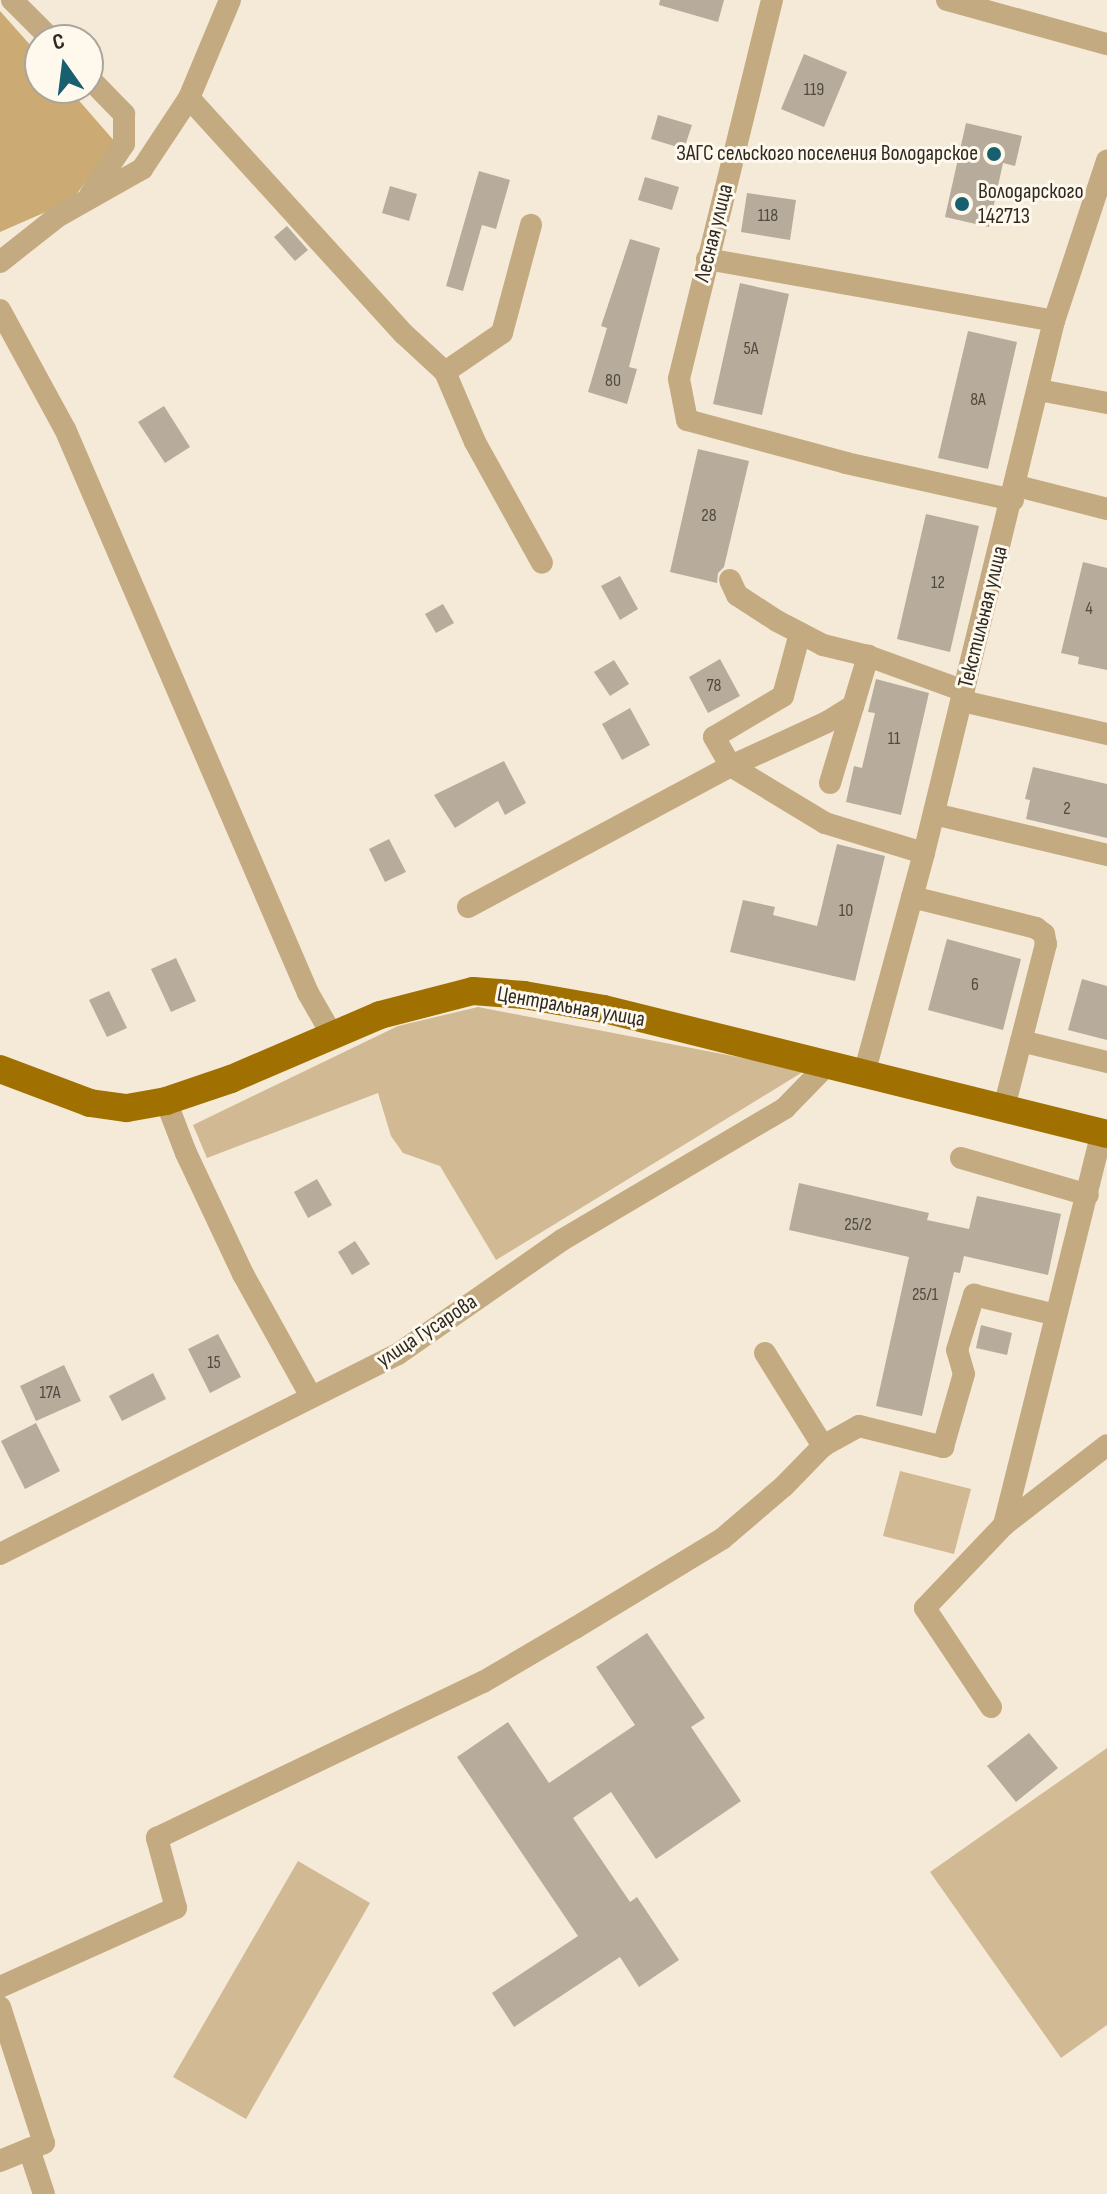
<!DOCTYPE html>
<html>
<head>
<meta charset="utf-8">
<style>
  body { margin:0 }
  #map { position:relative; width:1107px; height:2194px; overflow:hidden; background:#f5ead8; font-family:"Sofia Sans Condensed",sans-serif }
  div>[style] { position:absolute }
  .green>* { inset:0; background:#d0b993 }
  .forest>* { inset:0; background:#cbaa73 }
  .building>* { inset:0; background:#b7ac9b }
  .minor>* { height:22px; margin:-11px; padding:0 11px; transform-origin:11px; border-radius:11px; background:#c4aa80 }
  .major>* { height:28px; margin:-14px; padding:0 14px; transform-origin:14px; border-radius:14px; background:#a07001 }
  .dots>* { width:22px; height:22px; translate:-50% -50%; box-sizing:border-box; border:4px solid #fef8ed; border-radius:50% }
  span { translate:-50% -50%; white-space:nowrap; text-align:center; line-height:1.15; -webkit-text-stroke:6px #fef8ed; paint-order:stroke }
  .number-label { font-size:18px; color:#504a41 }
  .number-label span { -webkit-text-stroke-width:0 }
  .poi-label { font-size:22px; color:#2e2a23 }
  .right { translate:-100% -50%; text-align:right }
  .left { translate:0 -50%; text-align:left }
  .street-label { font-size:22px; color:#2e2a23 }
  .north { position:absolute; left:24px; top:24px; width:80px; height:80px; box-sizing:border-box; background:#fef8ed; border:2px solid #aba69c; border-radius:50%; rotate:346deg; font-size:22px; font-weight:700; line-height:32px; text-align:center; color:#2e2a23 }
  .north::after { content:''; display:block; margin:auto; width:28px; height:36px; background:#185f70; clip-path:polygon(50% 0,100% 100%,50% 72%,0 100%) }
</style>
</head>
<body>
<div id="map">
  <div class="green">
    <i style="clip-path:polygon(478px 1007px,806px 1070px,496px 1260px,440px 1166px,403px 1153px,391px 1136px,378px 1093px,207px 1158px,193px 1125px,398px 1026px)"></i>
    <i style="clip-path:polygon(900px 1471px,971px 1489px,954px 1554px,883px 1536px)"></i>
    <i style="clip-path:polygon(1107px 1748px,1107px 2025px,1061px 2058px,930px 1872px)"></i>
    <i style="clip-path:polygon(298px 1861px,370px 1903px,246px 2119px,173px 2077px)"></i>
  </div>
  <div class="forest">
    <i style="clip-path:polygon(0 11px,40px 56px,40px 88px,68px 88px,116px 143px,71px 201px,0 232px)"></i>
  </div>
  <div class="building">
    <i style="clip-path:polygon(660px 0,724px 0,718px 22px,659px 5px)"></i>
    <i style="clip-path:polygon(804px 54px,847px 72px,824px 127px,781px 109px)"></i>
    <i style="clip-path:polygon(658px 115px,692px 125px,684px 149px,651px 139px)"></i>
    <i style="clip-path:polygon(966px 123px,1022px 136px,1015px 166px,1003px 163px,989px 227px,945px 217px)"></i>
    <i style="clip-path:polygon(479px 171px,510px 180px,496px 229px,482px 225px,463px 291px,446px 286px)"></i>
    <i style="clip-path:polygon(645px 177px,679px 187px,672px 210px,638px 200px)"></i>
    <i style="clip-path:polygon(390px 186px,417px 194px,409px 221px,382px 213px)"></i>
    <i style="clip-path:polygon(747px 193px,796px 200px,790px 240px,741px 232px)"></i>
    <i style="clip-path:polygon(287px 226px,308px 250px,295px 261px,274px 237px)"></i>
    <i style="clip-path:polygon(630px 239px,660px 248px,629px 367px,637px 369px,627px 404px,588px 392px,607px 328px,601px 326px)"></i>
    <i style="clip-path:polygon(740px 283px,789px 294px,762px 415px,713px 404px)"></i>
    <i style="clip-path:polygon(968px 331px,1017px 342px,988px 469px,938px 458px)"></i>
    <i style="clip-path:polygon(164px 406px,190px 447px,165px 463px,138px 422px)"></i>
    <i style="clip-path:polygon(698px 449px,749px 461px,724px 567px,718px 573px,717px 583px,670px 572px)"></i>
    <i style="clip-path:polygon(926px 514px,979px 526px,950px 652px,897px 639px)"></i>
    <i style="clip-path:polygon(1083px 562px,1107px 568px,1107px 670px,1078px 664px,1079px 657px,1061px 653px)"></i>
    <i style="clip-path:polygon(620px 576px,638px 609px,620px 620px,601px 586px)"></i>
    <i style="clip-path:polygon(443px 604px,454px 623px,436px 633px,425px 614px)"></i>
    <i style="clip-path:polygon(720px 659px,740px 696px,708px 713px,689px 677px)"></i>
    <i style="clip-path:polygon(614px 660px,629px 684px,610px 696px,594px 672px)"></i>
    <i style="clip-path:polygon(876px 679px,929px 693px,901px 815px,846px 802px,854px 766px,862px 768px,875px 713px,868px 712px)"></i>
    <i style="clip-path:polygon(630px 708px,650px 745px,622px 760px,602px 724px)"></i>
    <i style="clip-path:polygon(504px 761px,526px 803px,505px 815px,498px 801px,455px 828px,434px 795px)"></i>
    <i style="clip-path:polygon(1033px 767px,1107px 784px,1107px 838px,1026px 819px,1030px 800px,1025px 799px)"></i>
    <i style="clip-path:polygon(389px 839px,406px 872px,385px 882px,369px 849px)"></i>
    <i style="clip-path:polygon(837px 844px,885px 856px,855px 981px,730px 952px,743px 900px,775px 907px,773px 915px,817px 926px)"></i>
    <i style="clip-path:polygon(947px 939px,1021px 959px,1003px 1030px,928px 1010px)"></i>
    <i style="clip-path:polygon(176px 958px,196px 1001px,171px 1012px,151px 969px)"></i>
    <i style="clip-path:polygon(1082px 979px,1107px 986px,1107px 1040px,1068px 1030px)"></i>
    <i style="clip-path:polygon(109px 991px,127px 1028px,107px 1037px,89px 1000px)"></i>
    <i style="clip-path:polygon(317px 1179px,332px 1205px,308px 1218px,294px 1192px)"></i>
    <i style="clip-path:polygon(799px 1183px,929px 1213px,927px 1220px,969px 1229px,977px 1196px,1061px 1214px,1048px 1275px,964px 1256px,960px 1273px,954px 1272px,922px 1416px,876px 1406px,909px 1257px,789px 1230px)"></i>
    <i style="clip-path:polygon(355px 1241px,370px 1264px,352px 1275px,338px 1252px)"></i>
    <i style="clip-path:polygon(981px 1325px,1012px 1333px,1007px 1355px,976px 1348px)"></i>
    <i style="clip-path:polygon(218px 1334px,241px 1377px,210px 1393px,188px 1349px)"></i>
    <i style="clip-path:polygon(64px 1365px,81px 1401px,36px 1421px,20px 1386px)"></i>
    <i style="clip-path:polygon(153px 1373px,166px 1399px,122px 1421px,109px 1396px)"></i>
    <i style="clip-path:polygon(36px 1423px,60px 1471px,25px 1489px,1px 1441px)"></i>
    <i style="clip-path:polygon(647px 1633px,705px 1718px,691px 1727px,741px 1801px,656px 1859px,611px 1792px,573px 1818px,630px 1902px,637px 1897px,679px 1960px,639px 1987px,620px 1957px,514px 2027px,492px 1993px,578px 1936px,457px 1757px,508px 1722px,549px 1783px,635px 1725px,596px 1667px)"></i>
    <i style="clip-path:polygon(1029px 1733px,1058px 1768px,1016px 1802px,987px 1766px)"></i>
  </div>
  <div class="minor">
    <i style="left:12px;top:0;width:57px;rotate:45deg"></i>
    <i style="left:772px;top:0;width:390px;rotate:103.8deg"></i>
    <i style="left:679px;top:379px;width:42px;rotate:79deg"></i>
    <i style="left:687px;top:420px;width:165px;rotate:15.1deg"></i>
    <i style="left:846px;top:463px;width:171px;rotate:12.5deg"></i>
    <i style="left:947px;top:0;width:166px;rotate:15.4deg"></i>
    <i style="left:88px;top:77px;width:52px;rotate:45.8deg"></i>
    <i style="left:124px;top:114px;width:30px;rotate:90deg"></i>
    <i style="left:124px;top:144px;width:61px;rotate:123.7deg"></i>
    <i style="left:189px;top:98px;width:319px;rotate:47.7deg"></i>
    <i style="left:404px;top:334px;width:56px;rotate:42.8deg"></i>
    <i style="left:445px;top:372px;width:69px;rotate:-34.4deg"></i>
    <i style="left:502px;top:333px;width:112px;rotate:-75deg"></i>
    <i style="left:707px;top:259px;width:352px;rotate:10.1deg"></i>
    <i style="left:0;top:262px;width:73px;rotate:-38.3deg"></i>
    <i style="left:57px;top:217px;width:98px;rotate:-29.5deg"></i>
    <i style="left:142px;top:169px;width:85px;rotate:-56.5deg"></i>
    <i style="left:189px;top:98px;width:106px;rotate:-67.3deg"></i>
    <i style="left:0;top:310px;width:136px;rotate:61.4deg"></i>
    <i style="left:65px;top:429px;width:614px;rotate:66.69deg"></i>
    <i style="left:308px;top:993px;width:46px;rotate:60.1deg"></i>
    <i style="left:445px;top:372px;width:76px;rotate:66.8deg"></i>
    <i style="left:475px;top:442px;width:138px;rotate:61deg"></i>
    <i style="left:1039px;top:390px;width:69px;rotate:10.8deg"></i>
    <i style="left:1017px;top:486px;width:93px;rotate:14.3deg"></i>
    <i style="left:730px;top:580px;width:17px;rotate:65deg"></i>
    <i style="left:737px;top:595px;width:48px;rotate:33deg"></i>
    <i style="left:777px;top:621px;width:52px;rotate:27.6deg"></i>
    <i style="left:823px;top:645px;width:46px;rotate:13.7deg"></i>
    <i style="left:800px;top:633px;width:65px;rotate:105.1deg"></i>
    <i style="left:783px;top:696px;width:80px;rotate:149.3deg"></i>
    <i style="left:714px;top:737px;width:34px;rotate:60deg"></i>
    <i style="left:731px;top:766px;width:110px;rotate:31.2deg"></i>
    <i style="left:825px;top:823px;width:103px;rotate:16.9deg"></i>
    <i style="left:962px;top:701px;width:149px;rotate:12.8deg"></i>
    <i style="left:830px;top:783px;width:133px;rotate:-73.3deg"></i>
    <i style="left:868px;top:656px;width:102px;rotate:20deg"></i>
    <i style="left:934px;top:814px;width:178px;rotate:13.3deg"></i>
    <i style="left:912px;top:897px;width:128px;rotate:14deg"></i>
    <i style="left:1036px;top:928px;width:10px;rotate:37deg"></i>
    <i style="left:1044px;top:934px;width:10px;rotate:79deg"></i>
    <i style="left:1046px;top:944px;width:169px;rotate:104.4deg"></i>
    <i style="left:468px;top:907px;width:298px;rotate:-28.2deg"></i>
    <i style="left:731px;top:766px;width:106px;rotate:-24.6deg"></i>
    <i style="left:827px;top:722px;width:31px;rotate:-32deg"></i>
    <i style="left:1021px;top:1041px;width:89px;rotate:13.7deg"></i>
    <i style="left:864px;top:1074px;width:229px;rotate:-74.8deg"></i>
    <i style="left:924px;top:853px;width:548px;rotate:-76.27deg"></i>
    <i style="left:1054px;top:321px;width:169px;rotate:-71.7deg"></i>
    <i style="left:166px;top:1101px;width:56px;rotate:69deg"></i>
    <i style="left:186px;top:1153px;width:134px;rotate:64.8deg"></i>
    <i style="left:243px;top:1274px;width:138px;rotate:61deg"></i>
    <i style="left:961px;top:1158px;width:132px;rotate:16.2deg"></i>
    <i style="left:765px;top:1353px;width:110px;rotate:58.1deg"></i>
    <i style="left:823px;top:1446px;width:41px;rotate:-29.1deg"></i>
    <i style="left:859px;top:1426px;width:87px;rotate:14deg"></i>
    <i style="left:943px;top:1447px;width:76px;rotate:-74deg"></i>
    <i style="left:964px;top:1374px;width:25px;rotate:-106deg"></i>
    <i style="left:957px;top:1350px;width:58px;rotate:-72.8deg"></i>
    <i style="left:974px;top:1295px;width:84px;rotate:13.7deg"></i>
    <i style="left:1004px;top:1525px;width:404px;rotate:-76deg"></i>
    <i style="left:0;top:1554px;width:445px;rotate:-26.7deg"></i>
    <i style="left:398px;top:1354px;width:200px;rotate:-34.8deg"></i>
    <i style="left:562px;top:1240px;width:259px;rotate:-30.6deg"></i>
    <i style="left:785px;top:1108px;width:60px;rotate:-45.7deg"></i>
    <i style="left:991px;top:1707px;width:119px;rotate:-123.7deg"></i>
    <i style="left:925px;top:1608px;width:115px;rotate:-46.4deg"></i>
    <i style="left:1004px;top:1525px;width:130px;rotate:-37.8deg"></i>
    <i style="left:0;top:1987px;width:193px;rotate:-24.2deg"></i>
    <i style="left:176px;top:1908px;width:73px;rotate:-105.2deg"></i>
    <i style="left:157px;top:1838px;width:361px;rotate:-25.6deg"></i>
    <i style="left:483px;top:1682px;width:107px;rotate:-30.4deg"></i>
    <i style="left:575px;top:1628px;width:172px;rotate:-31.2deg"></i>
    <i style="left:722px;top:1539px;width:82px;rotate:-40.5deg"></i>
    <i style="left:784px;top:1486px;width:56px;rotate:-45.7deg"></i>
    <i style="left:0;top:2007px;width:143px;rotate:72.1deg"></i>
    <i style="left:44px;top:2143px;width:48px;rotate:157.8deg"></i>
    <i style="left:29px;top:2149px;width:47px;rotate:71.6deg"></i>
  </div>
  <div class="major">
    <i style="left:0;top:1069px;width:96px;rotate:20.7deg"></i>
    <i style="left:90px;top:1103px;width:37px;rotate:8deg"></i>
    <i style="left:127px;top:1108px;width:40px;rotate:-10deg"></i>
    <i style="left:166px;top:1101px;width:69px;rotate:-18.7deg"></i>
    <i style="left:231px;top:1079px;width:162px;rotate:-23.2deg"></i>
    <i style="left:380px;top:1015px;width:96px;rotate:-14.5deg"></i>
    <i style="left:473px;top:991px;width:51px;rotate:4.5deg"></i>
    <i style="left:524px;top:995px;width:81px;rotate:9.9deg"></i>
    <i style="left:604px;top:1009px;width:518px;rotate:13.96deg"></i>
  </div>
  <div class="dots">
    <i style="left:994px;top:154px;background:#185f70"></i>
    <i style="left:962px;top:204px;background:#185f70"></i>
  </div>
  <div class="number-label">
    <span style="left:814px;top:90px">119</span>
    <span style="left:768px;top:216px">118</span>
    <span style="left:751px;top:349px">5А</span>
    <span style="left:613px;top:381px">80</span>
    <span style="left:978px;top:400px">8А</span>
    <span style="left:709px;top:516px">28</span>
    <span style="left:938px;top:583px">12</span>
    <span style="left:1089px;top:609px">4</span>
    <span style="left:714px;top:686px">78</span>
    <span style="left:894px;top:739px">11</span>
    <span style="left:1067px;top:809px">2</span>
    <span style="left:846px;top:911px">10</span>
    <span style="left:975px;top:985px">6</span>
    <span style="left:858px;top:1225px">25/2</span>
    <span style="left:925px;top:1295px">25/1</span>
    <span style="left:214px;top:1363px">15</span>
    <span style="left:50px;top:1393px">17А</span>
  </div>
  <div class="poi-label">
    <span class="right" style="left:978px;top:154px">ЗАГС сельского поселения Володарское</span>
    <span class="left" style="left:978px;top:204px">Володарского<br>142713</span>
  </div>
  <div class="street-label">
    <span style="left:714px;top:233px;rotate:-76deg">Лесная улица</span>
    <span style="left:983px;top:617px;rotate:-76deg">Текстильная улица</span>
    <span style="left:571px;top:1007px;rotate:10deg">Центральная улица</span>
    <span style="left:427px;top:1331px;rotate:-33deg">улица Гусарова</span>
  </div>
  <div class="north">С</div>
</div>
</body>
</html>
